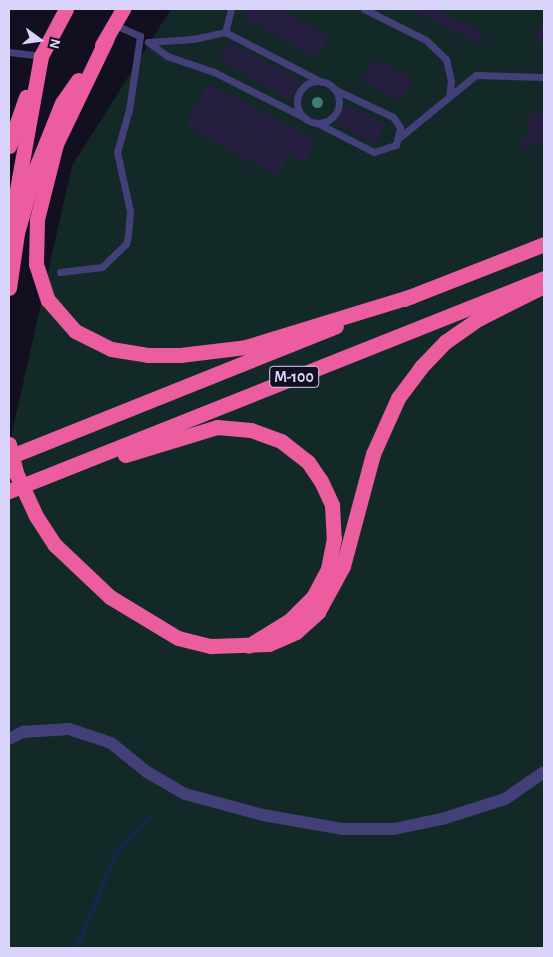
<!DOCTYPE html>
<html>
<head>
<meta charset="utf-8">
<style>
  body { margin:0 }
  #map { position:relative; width:553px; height:957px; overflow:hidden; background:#121020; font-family:"Alegreya Sans",sans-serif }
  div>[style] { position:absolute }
  .green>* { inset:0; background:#132928 }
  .stream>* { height:4.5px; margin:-2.25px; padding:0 2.25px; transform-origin:2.25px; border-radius:2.25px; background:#152744 }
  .building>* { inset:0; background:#251e3e }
  .lane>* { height:7px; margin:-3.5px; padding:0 3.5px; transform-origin:3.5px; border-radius:3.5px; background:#434079 }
  .lane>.ring { margin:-3.5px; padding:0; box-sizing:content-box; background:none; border:7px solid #434079; border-radius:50% }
  .street>* { height:12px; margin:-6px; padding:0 6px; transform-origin:6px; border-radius:6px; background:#434079 }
  .highway>* { height:15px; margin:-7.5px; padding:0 7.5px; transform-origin:7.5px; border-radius:7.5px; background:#ec5da0 }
  .trees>* { width:11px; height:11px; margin:-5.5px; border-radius:50%; background:#417a73 }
  span { translate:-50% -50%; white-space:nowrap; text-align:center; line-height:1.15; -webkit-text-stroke:4px #121020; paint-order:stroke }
  .shield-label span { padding:1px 4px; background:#121020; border:1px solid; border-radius:4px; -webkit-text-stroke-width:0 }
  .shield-label { font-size:16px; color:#d8d4fa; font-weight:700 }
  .frame { position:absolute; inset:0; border:10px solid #d8d4fa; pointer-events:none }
  .north { position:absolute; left:15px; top:15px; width:50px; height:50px; -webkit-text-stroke:4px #121020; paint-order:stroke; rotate:104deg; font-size:14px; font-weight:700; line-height:20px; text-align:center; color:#d8d4fa }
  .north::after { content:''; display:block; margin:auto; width:18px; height:22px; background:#d8d4fa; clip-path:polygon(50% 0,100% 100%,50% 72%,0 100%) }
</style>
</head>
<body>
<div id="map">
  <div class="green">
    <i style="clip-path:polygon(171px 9px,544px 9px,544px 948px,9px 948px,9px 446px,72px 166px)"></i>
  </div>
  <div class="stream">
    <i style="left:76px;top:948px;width:104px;rotate:-67.4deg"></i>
    <i style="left:116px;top:852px;width:48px;rotate:-46.7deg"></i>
  </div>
  <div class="building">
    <i style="clip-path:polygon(248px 9px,279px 9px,329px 36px,316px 58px,242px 17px)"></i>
    <i style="clip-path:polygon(410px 9px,435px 9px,484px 33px,479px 43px)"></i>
    <i style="clip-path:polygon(544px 21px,544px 45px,534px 38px)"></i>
    <i style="clip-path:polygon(229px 42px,301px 80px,290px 100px,219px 61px)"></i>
    <i style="clip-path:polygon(375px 58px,413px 79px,400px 102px,362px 81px)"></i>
    <i style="clip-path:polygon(208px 83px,317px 141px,305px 162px,289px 155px,277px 176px,185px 125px)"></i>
    <i style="clip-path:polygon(345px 104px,385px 126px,375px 144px,335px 123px)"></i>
    <i style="clip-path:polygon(544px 111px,544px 142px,522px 149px,520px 138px,530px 134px,526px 117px)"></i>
  </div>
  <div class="lane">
    <i style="left:364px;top:9px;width:69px;rotate:26.6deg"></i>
    <i style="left:426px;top:40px;width:28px;rotate:44deg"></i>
    <i style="left:446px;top:59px;width:23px;rotate:77deg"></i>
    <i style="left:451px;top:81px;width:16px;rotate:97deg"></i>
    <i style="left:225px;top:32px;width:24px;rotate:-75deg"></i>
    <i style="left:148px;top:42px;width:45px;rotate:-3.8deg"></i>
    <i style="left:193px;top:39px;width:33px;rotate:-12deg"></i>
    <i style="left:225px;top:32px;width:109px;rotate:27.3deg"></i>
    <i style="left:148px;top:42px;width:24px;rotate:36deg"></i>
    <i style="left:167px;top:56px;width:50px;rotate:18.8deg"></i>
    <i style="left:214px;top:72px;width:102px;rotate:26.8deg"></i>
    <i style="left:9px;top:52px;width:32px;rotate:7deg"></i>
    <i class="ring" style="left:297px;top:81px;width:35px;height:35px"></i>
    <i style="left:317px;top:123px;width:64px;rotate:27deg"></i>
    <i style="left:374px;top:152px;width:23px;rotate:-18deg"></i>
    <i style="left:396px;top:145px;width:18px;rotate:-77deg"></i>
    <i style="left:400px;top:127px;width:12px;rotate:-125deg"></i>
    <i style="left:393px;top:117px;width:65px;rotate:-154.6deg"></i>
    <i style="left:400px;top:137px;width:98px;rotate:-39.2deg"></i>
    <i style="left:476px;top:75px;width:68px;rotate:1.7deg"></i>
    <i style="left:60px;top:272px;width:42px;rotate:-6.8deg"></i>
    <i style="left:102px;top:267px;width:33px;rotate:-44deg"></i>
    <i style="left:126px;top:244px;width:9px;rotate:-77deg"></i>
    <i style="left:128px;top:235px;width:24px;rotate:-85deg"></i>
    <i style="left:130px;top:211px;width:60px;rotate:-102.4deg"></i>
    <i style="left:117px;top:152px;width:44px;rotate:-74.1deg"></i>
    <i style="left:129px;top:110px;width:75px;rotate:-81.5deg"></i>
    <i style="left:140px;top:36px;width:27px;rotate:-156deg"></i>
  </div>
  <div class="street">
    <i style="left:9px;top:739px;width:16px;rotate:-27deg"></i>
    <i style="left:23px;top:732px;width:46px;rotate:-3.7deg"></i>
    <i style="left:69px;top:729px;width:44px;rotate:18.4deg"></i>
    <i style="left:111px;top:743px;width:46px;rotate:38.9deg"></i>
    <i style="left:147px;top:772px;width:44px;rotate:30.1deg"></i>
    <i style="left:185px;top:794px;width:81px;rotate:15.1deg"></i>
    <i style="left:263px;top:815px;width:80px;rotate:10deg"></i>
    <i style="left:342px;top:829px;width:52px"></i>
    <i style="left:394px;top:829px;width:49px;rotate:-11.8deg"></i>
    <i style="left:442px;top:819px;width:66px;rotate:-17.6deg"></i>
    <i style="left:505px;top:799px;width:47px;rotate:-34.7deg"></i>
  </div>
  <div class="highway">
    <i style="left:107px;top:38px;width:118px;rotate:115.7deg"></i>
    <i style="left:56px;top:144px;width:77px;rotate:104.2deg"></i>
    <i style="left:37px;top:219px;width:45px;rotate:91.3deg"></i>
    <i style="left:36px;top:264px;width:38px;rotate:72deg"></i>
    <i style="left:48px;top:300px;width:41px;rotate:48.9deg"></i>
    <i style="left:75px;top:331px;width:40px;rotate:26.6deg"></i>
    <i style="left:111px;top:349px;width:37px;rotate:9deg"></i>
    <i style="left:148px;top:355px;width:32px"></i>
    <i style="left:180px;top:355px;width:66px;rotate:-6.9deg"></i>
    <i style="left:246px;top:347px;width:174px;rotate:-17.1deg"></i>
    <i style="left:102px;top:45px;width:42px;rotate:-59.7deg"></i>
    <i style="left:9px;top:146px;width:52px;rotate:-70.9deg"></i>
    <i style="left:11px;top:223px;width:170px;rotate:-79.8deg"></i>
    <i style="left:41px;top:56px;width:53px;rotate:-62deg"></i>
    <i style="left:9px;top:288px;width:56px;rotate:-81.7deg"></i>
    <i style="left:17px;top:233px;width:66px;rotate:-74.1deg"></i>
    <i style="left:35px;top:170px;width:72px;rotate:-68.1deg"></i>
    <i style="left:62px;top:103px;width:28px;rotate:-55deg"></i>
    <i style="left:404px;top:299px;width:150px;rotate:-21.4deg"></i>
    <i style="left:9px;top:444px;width:32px;rotate:76deg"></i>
    <i style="left:17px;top:475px;width:45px;rotate:65.1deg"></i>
    <i style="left:36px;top:516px;width:35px;rotate:57deg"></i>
    <i style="left:55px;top:545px;width:76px;rotate:43.4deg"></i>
    <i style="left:110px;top:597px;width:79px;rotate:31.1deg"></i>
    <i style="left:178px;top:638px;width:34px;rotate:14deg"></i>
    <i style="left:211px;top:646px;width:58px;rotate:-2deg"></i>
    <i style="left:269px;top:644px;width:30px;rotate:-24deg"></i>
    <i style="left:296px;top:632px;width:30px;rotate:-42deg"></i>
    <i style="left:318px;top:612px;width:52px;rotate:-61.5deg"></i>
    <i style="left:343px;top:566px;width:116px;rotate:-75deg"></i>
    <i style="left:373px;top:454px;width:61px;rotate:-65.9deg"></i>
    <i style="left:398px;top:398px;width:39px;rotate:-53deg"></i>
    <i style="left:421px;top:367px;width:35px;rotate:-46deg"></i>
    <i style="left:445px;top:342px;width:40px;rotate:-34.9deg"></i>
    <i style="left:478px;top:319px;width:74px;rotate:-26.6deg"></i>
    <i style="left:125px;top:455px;width:96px;rotate:-16.9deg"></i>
    <i style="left:217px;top:427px;width:34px;rotate:5deg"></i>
    <i style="left:251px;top:430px;width:32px;rotate:20deg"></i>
    <i style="left:281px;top:441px;width:34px;rotate:38deg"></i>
    <i style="left:308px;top:462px;width:23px;rotate:56deg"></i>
    <i style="left:321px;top:481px;width:26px;rotate:65deg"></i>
    <i style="left:332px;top:505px;width:33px;rotate:87deg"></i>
    <i style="left:334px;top:538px;width:32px;rotate:101deg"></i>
    <i style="left:328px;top:569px;width:32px;rotate:118deg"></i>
    <i style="left:313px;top:597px;width:33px;rotate:135deg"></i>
    <i style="left:290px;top:620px;width:49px;rotate:148.2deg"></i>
    <i style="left:9px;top:457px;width:352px;rotate:-21.8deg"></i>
    <i style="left:9px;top:491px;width:576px;rotate:-21.71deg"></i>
  </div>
  <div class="trees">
    <i style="left:317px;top:102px"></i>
  </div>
  <div class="shield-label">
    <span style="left:294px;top:377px">M-100</span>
  </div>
  <div class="frame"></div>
  <div class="north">N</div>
</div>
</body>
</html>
